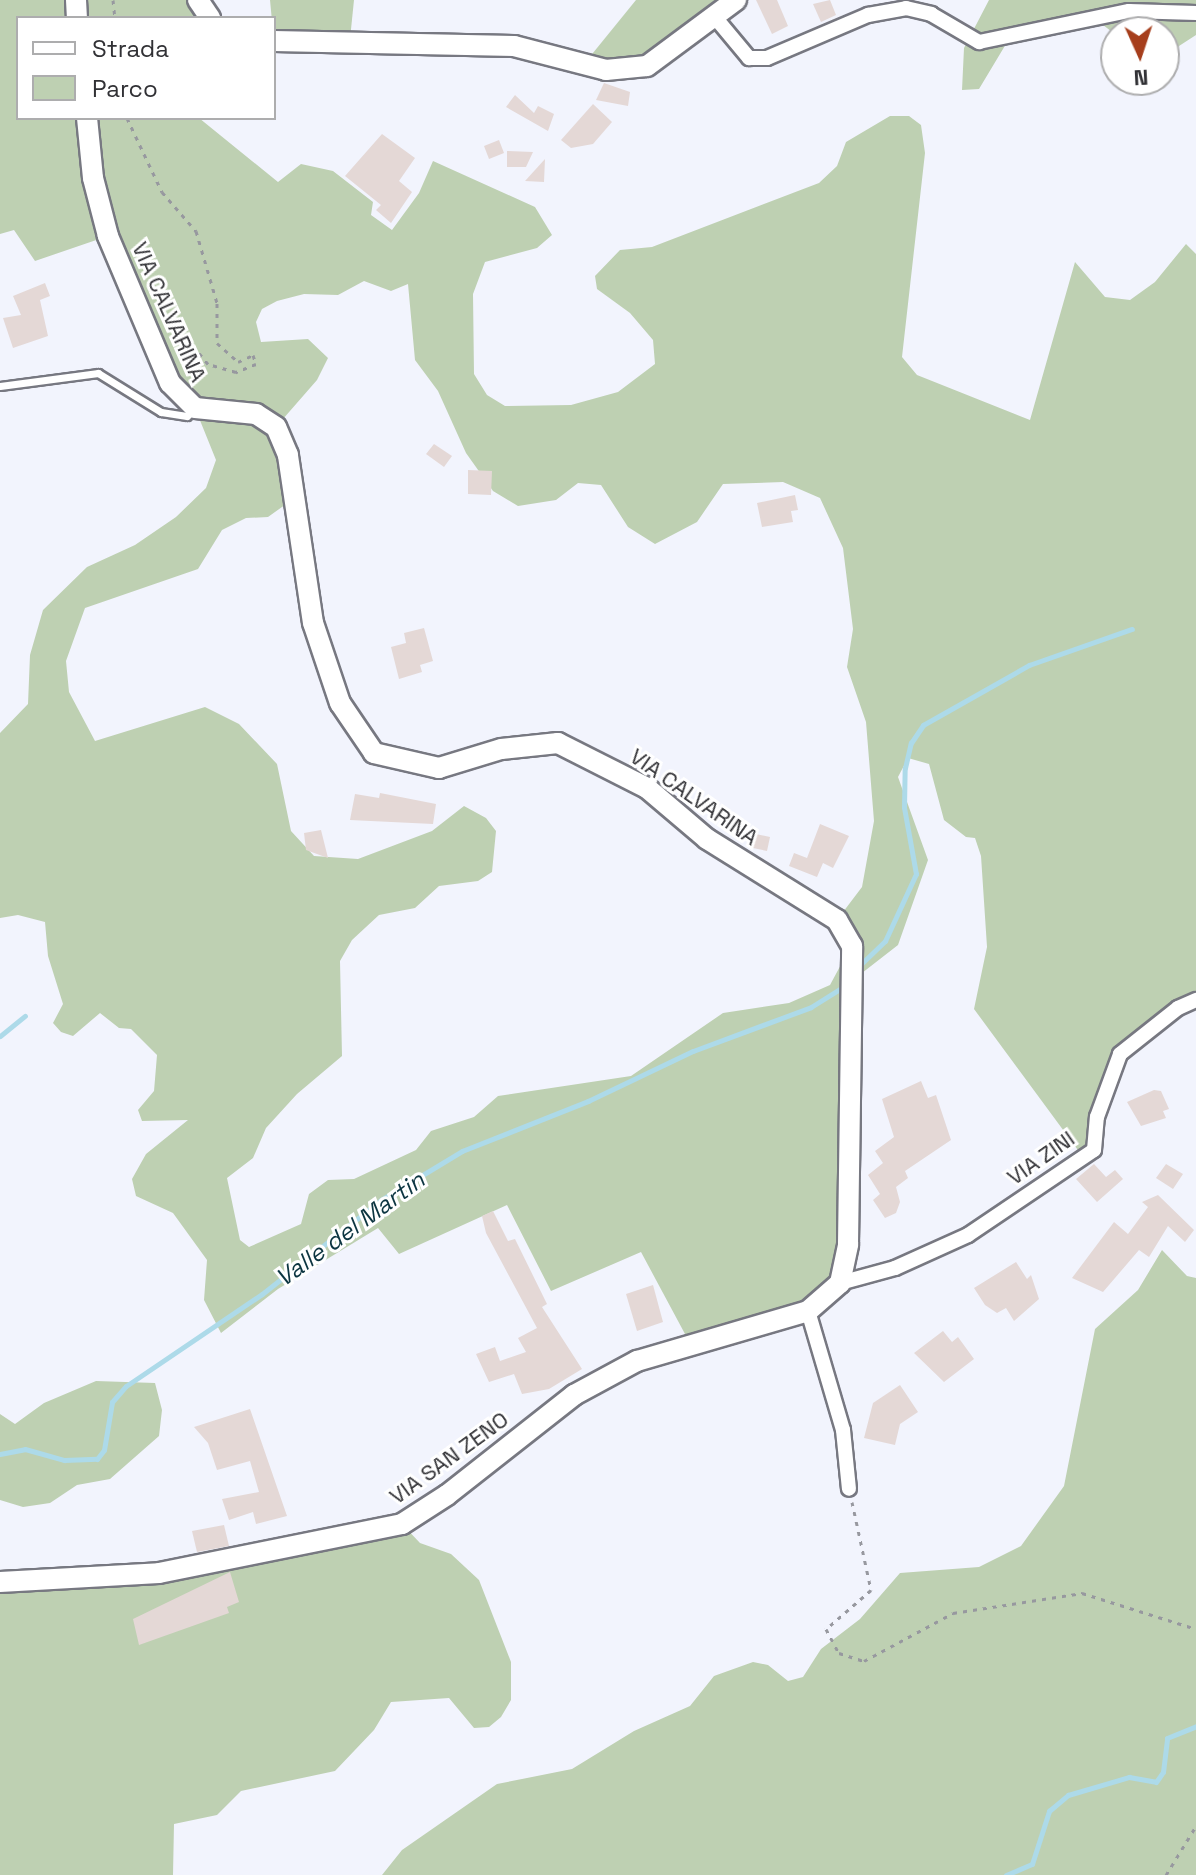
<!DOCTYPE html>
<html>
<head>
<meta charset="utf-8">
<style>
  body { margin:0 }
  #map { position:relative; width:1196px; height:1875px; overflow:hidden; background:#f2f4fd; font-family:"Space Grotesk",sans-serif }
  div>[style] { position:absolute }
  .green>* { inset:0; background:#bed0b2 }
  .stream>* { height:5px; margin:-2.5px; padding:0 2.5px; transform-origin:2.5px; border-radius:2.5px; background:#addae9 }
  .building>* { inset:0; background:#e4d8d6 }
  .path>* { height:3px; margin-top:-1.5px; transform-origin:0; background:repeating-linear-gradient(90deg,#97989f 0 4px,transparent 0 10px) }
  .roads { filter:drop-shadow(2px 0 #777881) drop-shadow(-2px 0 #777881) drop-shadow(0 2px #777881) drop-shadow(0 -2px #777881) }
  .lane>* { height:7px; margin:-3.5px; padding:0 3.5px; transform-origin:3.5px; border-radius:3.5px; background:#fff }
  .street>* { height:14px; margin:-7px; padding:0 7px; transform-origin:7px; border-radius:7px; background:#fff }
  .secondary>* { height:20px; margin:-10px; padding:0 10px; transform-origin:10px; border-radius:10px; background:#fff }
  span { translate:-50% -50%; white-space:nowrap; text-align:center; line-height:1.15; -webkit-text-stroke:6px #fff; paint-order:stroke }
  .street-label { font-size:22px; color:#313135 }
  .water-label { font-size:24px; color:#0c3541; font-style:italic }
  .legend { position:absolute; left:16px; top:16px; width:260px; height:104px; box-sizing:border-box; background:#fff; border:2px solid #adadae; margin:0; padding:10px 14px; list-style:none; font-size:24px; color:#313135 }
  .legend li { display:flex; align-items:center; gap:16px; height:40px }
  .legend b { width:40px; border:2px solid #adadae }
  .north { position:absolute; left:1100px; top:16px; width:80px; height:80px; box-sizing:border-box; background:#fff; border:2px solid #adadae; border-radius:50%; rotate:177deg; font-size:22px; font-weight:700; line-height:32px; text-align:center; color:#313135 }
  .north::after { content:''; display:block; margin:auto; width:28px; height:36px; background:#a63e1c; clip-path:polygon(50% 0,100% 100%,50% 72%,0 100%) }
</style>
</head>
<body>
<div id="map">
  <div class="green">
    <i style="clip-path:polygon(evenodd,0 0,196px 0,205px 18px,18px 18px,18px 118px,199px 118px,278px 182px,301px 164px,333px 171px,373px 202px,371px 215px,392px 230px,419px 193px,433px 161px,535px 207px,552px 235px,537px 248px,485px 262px,473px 294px,474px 374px,487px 395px,505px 406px,571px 405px,618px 392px,655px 364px,653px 340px,630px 313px,597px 289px,595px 276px,620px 250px,652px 247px,819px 183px,837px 166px,846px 142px,890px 116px,909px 116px,921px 125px,925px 153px,902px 357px,917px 375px,1030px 420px,1075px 262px,1105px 297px,1130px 300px,1155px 282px,1186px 244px,1196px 254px,1196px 1003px,1153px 1024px,1113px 1073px,1102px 1140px,1083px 1157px,974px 1009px,987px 947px,981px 856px,975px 838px,966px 837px,944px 820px,929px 764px,908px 758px,898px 777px,928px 860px,898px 945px,853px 980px,840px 1283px,808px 1311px,692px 1347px,641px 1252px,551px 1291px,507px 1205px,399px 1254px,378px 1228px,278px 1289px,221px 1333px,204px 1300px,207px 1260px,173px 1213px,136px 1196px,132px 1179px,146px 1154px,188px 1120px,142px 1121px,138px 1110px,154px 1091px,157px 1055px,131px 1029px,119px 1028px,100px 1013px,73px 1036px,61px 1032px,53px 1023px,63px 1004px,48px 956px,45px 922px,18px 915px,0 918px,0 733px,28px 704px,30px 655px,43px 610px,87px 567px,135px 545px,176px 517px,206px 488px,216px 460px,195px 408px,182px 400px,108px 236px,35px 261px,14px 230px,0 234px,0 0,364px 281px,391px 291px,408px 284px,415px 360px,438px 391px,466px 453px,493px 491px,518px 506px,556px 500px,578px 483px,601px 485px,628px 527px,655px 544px,697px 522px,723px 484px,783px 482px,820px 498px,843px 548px,853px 629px,847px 667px,866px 722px,874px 821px,862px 887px,837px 920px,851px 946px,830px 985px,789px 1003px,723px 1013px,631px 1076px,498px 1096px,474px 1117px,431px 1131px,416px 1150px,354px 1179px,328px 1180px,309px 1194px,301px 1224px,249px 1247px,240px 1240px,227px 1178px,253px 1158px,266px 1128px,297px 1094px,342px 1056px,340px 961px,352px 940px,379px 915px,415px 908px,439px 886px,478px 881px,492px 872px,496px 831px,486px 818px,464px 806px,432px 831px,358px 859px,314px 856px,291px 831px,277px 764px,239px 724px,205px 707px,95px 741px,69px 692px,66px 661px,85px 608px,198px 569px,222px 530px,246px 518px,268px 517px,296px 497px,276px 427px,317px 380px,328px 358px,308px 339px,261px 342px,256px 322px,262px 309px,277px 301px,304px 294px,338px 295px,364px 281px)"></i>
    <i style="clip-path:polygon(270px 0,354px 0,350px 39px,274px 42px)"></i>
    <i style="clip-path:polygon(636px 0,736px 0,645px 65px,584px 64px)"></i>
    <i style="clip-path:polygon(989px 0,1196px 0,1196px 35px,1179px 46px,1164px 69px,1164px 32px,1116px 35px,1094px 18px,1052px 19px,1012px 34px,979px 89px,962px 90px,964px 48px)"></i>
    <i style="clip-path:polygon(1162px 1250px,1187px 1276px,1196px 1278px,1196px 1875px,382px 1875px,402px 1850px,497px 1784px,572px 1769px,634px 1731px,690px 1706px,714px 1676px,753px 1662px,768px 1665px,788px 1681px,803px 1677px,821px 1649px,860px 1619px,900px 1573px,979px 1567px,1021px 1546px,1064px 1486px,1095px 1329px,1138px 1290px)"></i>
    <i style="clip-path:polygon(96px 1381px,155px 1383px,162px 1410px,159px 1436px,110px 1479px,77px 1485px,50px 1503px,23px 1507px,0 1500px,0 1414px,15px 1424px,44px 1403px)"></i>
    <i style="clip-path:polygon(402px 1524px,420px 1543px,451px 1554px,479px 1580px,511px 1662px,511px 1700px,501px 1717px,489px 1727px,474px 1728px,449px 1698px,391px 1702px,374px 1730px,335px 1771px,241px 1791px,217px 1815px,174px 1824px,173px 1875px,0 1875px,0 1582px,117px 1578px)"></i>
  </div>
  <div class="stream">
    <i style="left:860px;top:965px;width:35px;rotate:-44deg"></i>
    <i style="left:885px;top:941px;width:74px;rotate:-65.2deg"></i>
    <i style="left:916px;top:874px;width:68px;rotate:-100.2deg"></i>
    <i style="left:904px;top:807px;width:39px;rotate:-89deg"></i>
    <i style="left:905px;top:768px;width:26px;rotate:-77deg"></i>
    <i style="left:911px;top:743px;width:22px;rotate:-56deg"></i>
    <i style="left:923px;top:725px;width:122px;rotate:-29.5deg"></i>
    <i style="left:1029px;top:665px;width:109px;rotate:-19.3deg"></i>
    <i style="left:0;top:1036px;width:32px;rotate:-39deg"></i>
    <i style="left:0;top:1454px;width:25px;rotate:-11deg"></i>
    <i style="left:25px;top:1449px;width:41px;rotate:15.8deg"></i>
    <i style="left:64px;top:1460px;width:33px;rotate:-2deg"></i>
    <i style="left:97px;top:1459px;width:11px;rotate:-52deg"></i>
    <i style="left:104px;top:1450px;width:49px;rotate:-80.5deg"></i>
    <i style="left:112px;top:1402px;width:21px;rotate:-49deg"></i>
    <i style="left:126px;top:1386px;width:164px;rotate:-34.1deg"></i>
    <i style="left:262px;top:1294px;width:152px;rotate:-38.3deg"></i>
    <i style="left:381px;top:1200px;width:95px;rotate:-31.2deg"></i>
    <i style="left:462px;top:1151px;width:136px;rotate:-21.6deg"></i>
    <i style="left:588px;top:1101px;width:116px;rotate:-25.5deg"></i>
    <i style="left:693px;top:1051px;width:126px;rotate:-20.4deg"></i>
    <i style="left:811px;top:1007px;width:36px;rotate:-32deg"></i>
    <i style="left:1006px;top:1875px;width:28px;rotate:-23deg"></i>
    <i style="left:1032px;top:1864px;width:56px;rotate:-72.2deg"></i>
    <i style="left:1049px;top:1811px;width:25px;rotate:-40deg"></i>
    <i style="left:1068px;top:1795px;width:64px;rotate:-16.4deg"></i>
    <i style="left:1129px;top:1777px;width:27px;rotate:10deg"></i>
    <i style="left:1156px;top:1782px;width:12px;rotate:-55deg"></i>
    <i style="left:1163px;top:1772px;width:34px;rotate:-83deg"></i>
    <i style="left:1167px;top:1738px;width:31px;rotate:-22deg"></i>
  </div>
  <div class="building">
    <i style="clip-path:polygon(756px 0,777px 0,788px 26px,772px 34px)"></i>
    <i style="clip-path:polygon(830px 0,836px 15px,821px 22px,813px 4px)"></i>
    <i style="clip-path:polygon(604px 83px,630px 92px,628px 106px,596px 100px)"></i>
    <i style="clip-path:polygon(515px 95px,534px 113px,538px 106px,554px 114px,548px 131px,506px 107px)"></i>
    <i style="clip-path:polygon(593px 104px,612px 122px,593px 144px,571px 148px,561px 140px)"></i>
    <i style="clip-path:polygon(382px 134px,415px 158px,399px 181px,412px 192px,391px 223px,376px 210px,381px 205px,345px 176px)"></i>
    <i style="clip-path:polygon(499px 140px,504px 153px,489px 159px,484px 146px)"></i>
    <i style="clip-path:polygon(507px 151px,533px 152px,526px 167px,507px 167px)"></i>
    <i style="clip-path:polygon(545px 159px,544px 182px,525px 181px)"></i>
    <i style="clip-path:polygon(45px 283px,50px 296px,40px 300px,48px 336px,13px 348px,3px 318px,21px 315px,13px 296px)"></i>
    <i style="clip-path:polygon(434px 444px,452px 456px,444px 467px,426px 454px)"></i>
    <i style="clip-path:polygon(468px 470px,492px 471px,491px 495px,468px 494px)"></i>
    <i style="clip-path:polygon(795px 495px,798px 510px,791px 511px,793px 522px,762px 527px,757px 503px)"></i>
    <i style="clip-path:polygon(424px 628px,433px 661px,420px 665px,422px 672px,399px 679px,391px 647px,406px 643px,404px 633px)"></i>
    <i style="clip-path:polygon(380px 793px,436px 804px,433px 824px,350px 820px,355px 794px,379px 798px)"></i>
    <i style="clip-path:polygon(820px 824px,849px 836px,833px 868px,823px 863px,817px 877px,789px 866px,794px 853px,807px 858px)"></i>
    <i style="clip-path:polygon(321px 830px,328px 858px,306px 850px,304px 833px)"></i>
    <i style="clip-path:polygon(751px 833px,770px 837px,767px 851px,748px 847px)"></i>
    <i style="clip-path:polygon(921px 1081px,928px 1098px,936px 1095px,951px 1140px,905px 1171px,908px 1178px,896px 1187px,900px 1202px,896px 1213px,885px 1218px,873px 1200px,880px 1194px,868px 1175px,883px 1163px,875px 1151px,894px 1137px,882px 1099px)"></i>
    <i style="clip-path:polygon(1154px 1090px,1161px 1091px,1169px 1109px,1163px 1111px,1166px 1118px,1141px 1126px,1127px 1102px)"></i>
    <i style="clip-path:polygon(1094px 1164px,1106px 1177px,1115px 1170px,1123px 1179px,1097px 1202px,1076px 1179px)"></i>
    <i style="clip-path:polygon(1166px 1164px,1183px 1174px,1173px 1189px,1156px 1178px)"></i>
    <i style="clip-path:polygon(1158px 1195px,1194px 1230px,1185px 1242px,1168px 1226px,1149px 1257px,1139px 1250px,1103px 1292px,1072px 1278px,1114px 1222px,1128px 1234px,1148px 1207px,1142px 1202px)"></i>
    <i style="clip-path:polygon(493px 1211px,508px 1241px,515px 1239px,547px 1304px,542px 1307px,582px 1369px,549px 1389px,522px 1394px,514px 1374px,489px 1382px,476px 1354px,495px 1347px,500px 1361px,526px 1352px,518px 1338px,537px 1328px,486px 1233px,482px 1216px)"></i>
    <i style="clip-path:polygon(1016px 1262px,1027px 1279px,1031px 1275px,1039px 1299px,1014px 1321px,1006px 1308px,997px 1313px,985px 1305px,974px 1288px)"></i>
    <i style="clip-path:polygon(653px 1285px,663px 1322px,637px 1331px,626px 1294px)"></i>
    <i style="clip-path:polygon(943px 1331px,952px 1342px,958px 1337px,974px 1359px,944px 1382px,914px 1353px)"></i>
    <i style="clip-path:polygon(900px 1385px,918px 1412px,900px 1424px,895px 1445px,864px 1438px,873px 1403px)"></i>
    <i style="clip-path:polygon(250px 1409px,287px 1516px,256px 1524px,253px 1512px,229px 1520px,222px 1499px,259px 1492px,250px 1461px,217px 1470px,208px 1443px,194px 1427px)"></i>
    <i style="clip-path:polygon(224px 1525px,229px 1546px,197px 1552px,192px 1531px)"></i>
    <i style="clip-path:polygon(230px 1572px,239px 1602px,227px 1607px,229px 1613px,139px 1645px,133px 1619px)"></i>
  </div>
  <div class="path">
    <i style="left:113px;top:0;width:18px;rotate:84deg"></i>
    <i style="left:127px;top:118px;width:82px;rotate:64.7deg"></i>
    <i style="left:162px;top:192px;width:52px;rotate:48.9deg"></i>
    <i style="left:196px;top:231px;width:75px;rotate:73.7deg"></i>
    <i style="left:217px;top:303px;width:40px;rotate:90deg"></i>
    <i style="left:217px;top:343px;width:28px;rotate:42deg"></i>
    <i style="left:238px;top:362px;width:17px;rotate:-25deg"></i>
    <i style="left:253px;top:355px;width:9px;rotate:72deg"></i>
    <i style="left:256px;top:364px;width:22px;rotate:158deg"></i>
    <i style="left:236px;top:372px;width:29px;rotate:-164deg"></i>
    <i style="left:208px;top:364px;width:60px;rotate:-129deg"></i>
    <i style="left:170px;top:317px;width:10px;rotate:-169deg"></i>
    <i style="left:852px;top:1502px;width:90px;rotate:77.8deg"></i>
    <i style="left:871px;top:1590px;width:60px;rotate:139.1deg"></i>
    <i style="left:826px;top:1629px;width:27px;rotate:62deg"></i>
    <i style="left:839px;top:1653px;width:26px;rotate:18deg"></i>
    <i style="left:864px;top:1661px;width:101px;rotate:-28.3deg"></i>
    <i style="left:953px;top:1613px;width:131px;rotate:-8.8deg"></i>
    <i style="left:1082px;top:1593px;width:120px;rotate:17.5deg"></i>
    <i style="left:1166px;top:1875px;width:57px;rotate:-58.5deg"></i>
  </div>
  <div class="roads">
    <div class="lane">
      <i style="left:0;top:386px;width:99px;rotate:-7.6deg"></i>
      <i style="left:98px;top:373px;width:74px;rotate:31.8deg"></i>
      <i style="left:161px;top:412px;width:26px;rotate:9deg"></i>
      <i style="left:187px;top:416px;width:8px;rotate:-45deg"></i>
    </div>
    <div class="street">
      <i style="left:714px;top:16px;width:55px;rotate:50.2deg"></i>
      <i style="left:749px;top:58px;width:18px"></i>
      <i style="left:767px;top:58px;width:110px;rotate:-23.1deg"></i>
      <i style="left:868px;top:15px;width:39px;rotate:-10deg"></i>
      <i style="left:906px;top:8px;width:26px;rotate:13deg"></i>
      <i style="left:931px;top:14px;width:56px;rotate:30.3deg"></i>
      <i style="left:979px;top:42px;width:153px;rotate:-11.7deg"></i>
      <i style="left:1129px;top:11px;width:67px;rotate:1.7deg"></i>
      <i style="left:840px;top:1283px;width:57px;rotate:-15.3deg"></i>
      <i style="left:895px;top:1268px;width:80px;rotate:-24.3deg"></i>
      <i style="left:968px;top:1235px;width:152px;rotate:-34deg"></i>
      <i style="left:1094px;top:1150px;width:33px;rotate:-85deg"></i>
      <i style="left:1097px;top:1117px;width:67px;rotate:-69.9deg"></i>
      <i style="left:1120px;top:1054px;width:74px;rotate:-38.4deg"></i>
      <i style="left:1178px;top:1008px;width:20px;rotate:-24deg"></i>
      <i style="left:808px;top:1311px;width:124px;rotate:73.6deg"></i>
      <i style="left:843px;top:1430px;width:59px;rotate:84.2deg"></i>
    </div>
    <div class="secondary">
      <i style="left:76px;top:0;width:18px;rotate:87deg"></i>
      <i style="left:198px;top:0;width:22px;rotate:56deg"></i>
      <i style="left:274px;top:41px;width:240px;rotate:1.2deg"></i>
      <i style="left:514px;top:46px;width:95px;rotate:14.6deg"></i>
      <i style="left:606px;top:70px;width:41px;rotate:-5.6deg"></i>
      <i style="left:647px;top:66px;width:111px;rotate:-36.6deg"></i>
      <i style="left:0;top:1582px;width:159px;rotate:-3.2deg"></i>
      <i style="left:159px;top:1573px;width:248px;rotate:-11.4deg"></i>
      <i style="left:402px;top:1524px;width:54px;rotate:-32.8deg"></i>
      <i style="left:447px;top:1495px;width:162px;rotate:-38.2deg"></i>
      <i style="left:574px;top:1395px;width:72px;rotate:-28.4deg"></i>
      <i style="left:637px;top:1361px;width:178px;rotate:-16.3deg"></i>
      <i style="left:808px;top:1311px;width:43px;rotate:-41.2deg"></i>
      <i style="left:840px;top:1283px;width:40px;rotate:-78deg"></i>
      <i style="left:848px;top:1244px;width:298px;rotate:-89.2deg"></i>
      <i style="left:852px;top:946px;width:30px;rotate:-120deg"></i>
      <i style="left:837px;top:920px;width:153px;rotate:-148.1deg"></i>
      <i style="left:707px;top:839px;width:79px;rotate:-139.6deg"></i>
      <i style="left:647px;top:788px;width:100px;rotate:-153.2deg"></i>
      <i style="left:558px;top:743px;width:57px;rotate:174deg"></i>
      <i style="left:501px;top:749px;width:65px;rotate:163deg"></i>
      <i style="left:439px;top:768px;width:67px;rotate:-167deg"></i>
      <i style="left:374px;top:753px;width:60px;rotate:-124.2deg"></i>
      <i style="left:340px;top:703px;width:84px;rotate:-108.6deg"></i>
      <i style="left:313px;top:623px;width:170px;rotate:-98.5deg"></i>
      <i style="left:288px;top:455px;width:30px;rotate:-113deg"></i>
      <i style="left:276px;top:427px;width:24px;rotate:-147deg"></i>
      <i style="left:256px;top:414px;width:61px;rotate:-174.4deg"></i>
      <i style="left:195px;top:408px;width:35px;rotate:-135deg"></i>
      <i style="left:170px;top:383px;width:160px;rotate:-112.9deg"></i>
      <i style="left:108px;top:236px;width:60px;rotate:-104.5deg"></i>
      <i style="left:93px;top:178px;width:60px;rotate:-95.7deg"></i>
    </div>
  </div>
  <div class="street-label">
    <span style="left:169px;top:312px;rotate:66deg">VIA CALVARINA</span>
    <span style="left:694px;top:797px;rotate:35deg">VIA CALVARINA</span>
    <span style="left:1041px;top:1158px;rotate:-35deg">VIA ZINI</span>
    <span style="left:449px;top:1458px;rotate:-36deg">VIA SAN ZENO</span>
  </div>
  <div class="water-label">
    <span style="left:350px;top:1229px;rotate:-36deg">Valle del Martin</span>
  </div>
  <ul class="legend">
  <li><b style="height:10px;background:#fff"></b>Strada</li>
  <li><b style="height:22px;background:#bed0b2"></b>Parco</li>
  </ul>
  <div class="north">N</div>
</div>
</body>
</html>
